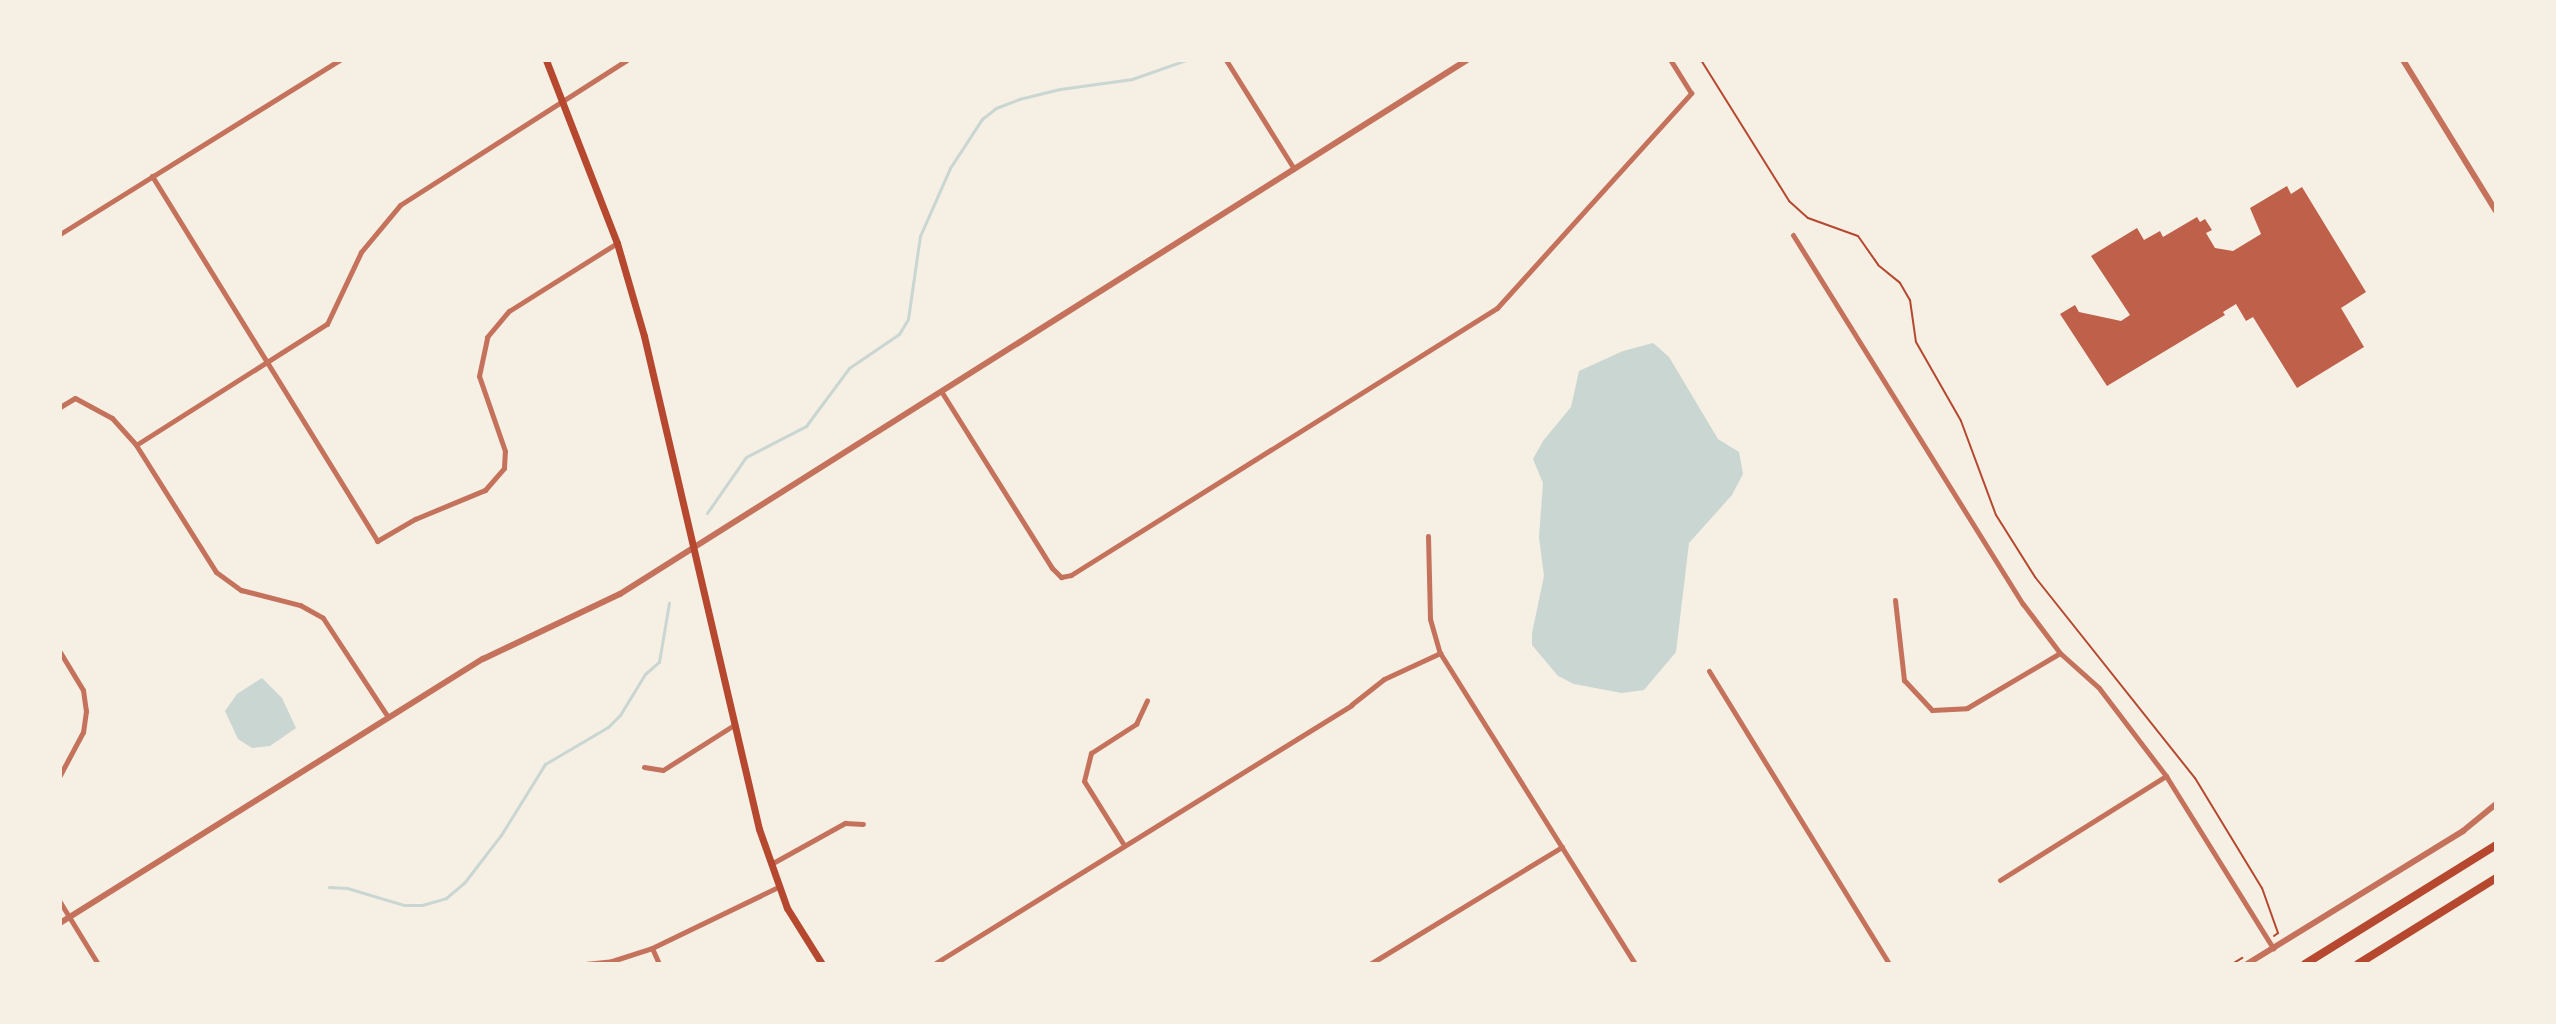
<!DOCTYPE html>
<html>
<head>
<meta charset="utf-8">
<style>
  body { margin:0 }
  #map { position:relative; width:2556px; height:1024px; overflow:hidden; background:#f6efe4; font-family:"IBM Plex Sans",sans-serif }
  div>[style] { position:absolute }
  .water>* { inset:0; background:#c9d6d2 }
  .stream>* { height:3px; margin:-1.5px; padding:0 1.5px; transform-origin:1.5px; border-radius:1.5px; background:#c9d6d2 }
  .building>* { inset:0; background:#bf614a }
  .path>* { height:2px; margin:-1px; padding:0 1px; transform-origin:1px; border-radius:1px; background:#b5482f }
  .minor>* { height:5px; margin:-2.5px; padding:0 2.5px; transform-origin:2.5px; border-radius:2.5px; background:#c5725c }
  .tertiary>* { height:6px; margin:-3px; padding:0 3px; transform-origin:3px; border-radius:3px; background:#c5725c }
  .secondary>* { height:7px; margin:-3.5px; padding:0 3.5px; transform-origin:3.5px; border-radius:3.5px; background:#b5482f }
  .trunk>* { height:8px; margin:-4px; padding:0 4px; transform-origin:4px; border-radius:4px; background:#b5482f }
  span { translate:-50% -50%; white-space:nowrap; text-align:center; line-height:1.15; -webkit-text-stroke:6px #f6efe4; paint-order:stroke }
  .frame { position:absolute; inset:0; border:62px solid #f6efe4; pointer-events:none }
</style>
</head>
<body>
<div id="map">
  <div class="water">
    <i style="clip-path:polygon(1653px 343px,1669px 357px,1718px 439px,1739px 452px,1743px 474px,1732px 495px,1689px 543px,1676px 652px,1644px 690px,1622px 693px,1574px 684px,1558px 676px,1532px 645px,1532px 633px,1544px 576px,1539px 537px,1543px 483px,1533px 459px,1543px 441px,1571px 407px,1579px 371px,1623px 351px)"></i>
    <i style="clip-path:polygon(262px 678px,282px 698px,296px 728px,270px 746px,252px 748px,238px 739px,225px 711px,237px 694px)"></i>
  </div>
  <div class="stream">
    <i style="left:707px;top:513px;width:68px;rotate:-55.1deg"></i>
    <i style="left:746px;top:457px;width:68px;rotate:-27.3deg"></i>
    <i style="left:806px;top:426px;width:72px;rotate:-53.4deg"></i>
    <i style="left:849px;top:368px;width:60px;rotate:-34.2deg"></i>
    <i style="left:899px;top:334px;width:17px;rotate:-59deg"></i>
    <i style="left:908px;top:319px;width:84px;rotate:-81.8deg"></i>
    <i style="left:920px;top:236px;width:74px;rotate:-66.2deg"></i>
    <i style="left:950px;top:168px;width:59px;rotate:-56.9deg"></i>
    <i style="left:982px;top:119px;width:18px;rotate:-38deg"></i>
    <i style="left:996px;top:108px;width:25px;rotate:-21deg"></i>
    <i style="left:1019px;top:99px;width:42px;rotate:-13.7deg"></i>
    <i style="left:1060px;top:89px;width:73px;rotate:-7.9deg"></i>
    <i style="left:1132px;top:79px;width:57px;rotate:-19.4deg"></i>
    <i style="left:329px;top:887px;width:18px;rotate:3deg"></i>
    <i style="left:347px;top:888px;width:59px;rotate:16.6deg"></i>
    <i style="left:404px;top:905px;width:18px"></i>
    <i style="left:422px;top:905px;width:25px;rotate:-16deg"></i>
    <i style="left:446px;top:898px;width:23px;rotate:-40deg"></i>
    <i style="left:464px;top:883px;width:61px;rotate:-52.4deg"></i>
    <i style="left:501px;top:835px;width:84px;rotate:-58.2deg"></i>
    <i style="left:545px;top:764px;width:73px;rotate:-30.4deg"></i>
    <i style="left:608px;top:727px;width:17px;rotate:-45deg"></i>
    <i style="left:620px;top:715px;width:48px;rotate:-58.6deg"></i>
    <i style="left:645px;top:674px;width:18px;rotate:-41deg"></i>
    <i style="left:659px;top:662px;width:60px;rotate:-80.4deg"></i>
  </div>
  <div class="building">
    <i style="clip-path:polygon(2287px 186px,2291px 194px,2302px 187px,2366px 292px,2341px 308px,2364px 347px,2297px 388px,2253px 317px,2246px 321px,2236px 304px,2223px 312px,2225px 315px,2107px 386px,2060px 314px,2075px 305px,2079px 312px,2121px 321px,2130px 315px,2091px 256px,2137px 228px,2144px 240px,2160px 231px,2163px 237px,2197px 217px,2200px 222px,2205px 219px,2212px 230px,2206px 233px,2215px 248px,2233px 251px,2261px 234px,2250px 208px)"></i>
  </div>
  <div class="path">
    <i style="left:1701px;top:60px;width:166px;rotate:58deg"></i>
    <i style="left:1789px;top:201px;width:25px;rotate:42deg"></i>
    <i style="left:1808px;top:218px;width:53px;rotate:19.8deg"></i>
    <i style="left:1858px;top:236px;width:35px;rotate:55deg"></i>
    <i style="left:1878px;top:265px;width:28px;rotate:39deg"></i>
    <i style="left:1900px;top:283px;width:20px;rotate:60deg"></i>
    <i style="left:1910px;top:300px;width:42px;rotate:81.9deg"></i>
    <i style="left:1916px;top:342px;width:91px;rotate:60.3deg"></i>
    <i style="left:1961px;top:421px;width:100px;rotate:69.6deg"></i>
    <i style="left:1996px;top:515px;width:73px;rotate:57.8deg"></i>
    <i style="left:2035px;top:577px;width:257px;rotate:51.5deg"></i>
    <i style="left:2195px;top:778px;width:129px;rotate:58.7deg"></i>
    <i style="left:2262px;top:888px;width:48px;rotate:70.4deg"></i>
    <i style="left:2278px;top:933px;width:5px;rotate:143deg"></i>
    <i style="left:2232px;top:964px;width:12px;rotate:-31deg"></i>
  </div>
  <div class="minor">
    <i style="left:1226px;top:60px;width:128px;rotate:58deg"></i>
    <i style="left:152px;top:176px;width:429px;rotate:58.3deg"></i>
    <i style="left:377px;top:541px;width:44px;rotate:-30.1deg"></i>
    <i style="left:415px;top:519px;width:76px;rotate:-22.5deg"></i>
    <i style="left:485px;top:490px;width:29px;rotate:-49deg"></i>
    <i style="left:504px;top:468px;width:17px;rotate:-87deg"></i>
    <i style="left:505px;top:451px;width:79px;rotate:-109.1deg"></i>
    <i style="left:479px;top:376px;width:40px;rotate:-78deg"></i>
    <i style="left:487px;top:337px;width:34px;rotate:-50deg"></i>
    <i style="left:509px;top:311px;width:128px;rotate:-32.2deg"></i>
    <i style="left:60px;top:234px;width:330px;rotate:-31.9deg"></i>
    <i style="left:1793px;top:235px;width:435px;rotate:58.1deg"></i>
    <i style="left:2023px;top:604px;width:61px;rotate:52.9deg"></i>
    <i style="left:2060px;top:653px;width:52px;rotate:41.9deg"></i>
    <i style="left:2099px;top:688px;width:111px;rotate:52.7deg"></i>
    <i style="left:2166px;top:776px;width:203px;rotate:58.1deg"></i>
    <i style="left:941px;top:391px;width:209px;rotate:57.9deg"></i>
    <i style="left:1052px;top:568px;width:13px;rotate:45deg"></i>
    <i style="left:1061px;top:577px;width:10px;rotate:-11deg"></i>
    <i style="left:1071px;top:575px;width:503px;rotate:-32.08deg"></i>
    <i style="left:1497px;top:308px;width:290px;rotate:-47.9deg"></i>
    <i style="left:1691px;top:93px;width:39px;rotate:-122deg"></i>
    <i style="left:60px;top:407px;width:17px;rotate:-31deg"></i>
    <i style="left:75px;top:398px;width:42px;rotate:28.4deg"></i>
    <i style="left:112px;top:418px;width:36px;rotate:48deg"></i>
    <i style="left:136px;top:445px;width:150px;rotate:57.8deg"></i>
    <i style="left:216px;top:572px;width:31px;rotate:36deg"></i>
    <i style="left:241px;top:590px;width:61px;rotate:14.3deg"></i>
    <i style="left:300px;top:605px;width:26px;rotate:29deg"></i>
    <i style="left:323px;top:618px;width:118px;rotate:56.7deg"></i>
    <i style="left:136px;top:445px;width:226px;rotate:-32.4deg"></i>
    <i style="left:327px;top:324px;width:80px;rotate:-64.7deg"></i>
    <i style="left:361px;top:252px;width:61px;rotate:-50.3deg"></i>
    <i style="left:400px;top:205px;width:269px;rotate:-32.6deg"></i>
    <i style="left:1428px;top:536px;width:83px;rotate:88.6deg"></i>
    <i style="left:1430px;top:619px;width:35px;rotate:74deg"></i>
    <i style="left:1440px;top:653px;width:367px;rotate:57.9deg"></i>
    <i style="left:1895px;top:600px;width:81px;rotate:83.6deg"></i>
    <i style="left:1904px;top:680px;width:41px;rotate:47deg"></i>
    <i style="left:1932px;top:710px;width:35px;rotate:-3deg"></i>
    <i style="left:1967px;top:708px;width:108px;rotate:-30.6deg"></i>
    <i style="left:60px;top:652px;width:44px;rotate:58.8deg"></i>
    <i style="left:83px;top:690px;width:21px;rotate:82deg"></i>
    <i style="left:86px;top:711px;width:21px;rotate:98deg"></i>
    <i style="left:83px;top:732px;width:49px;rotate:118.1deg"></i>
    <i style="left:1709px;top:671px;width:344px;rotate:58.4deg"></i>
    <i style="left:644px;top:767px;width:19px;rotate:9deg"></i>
    <i style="left:663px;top:770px;width:84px;rotate:-32.4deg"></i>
    <i style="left:1124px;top:845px;width:75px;rotate:-122deg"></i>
    <i style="left:1084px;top:781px;width:29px;rotate:-76deg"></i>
    <i style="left:1091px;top:753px;width:54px;rotate:-32.8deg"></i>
    <i style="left:1136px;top:724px;width:26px;rotate:-65deg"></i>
    <i style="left:771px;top:864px;width:85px;rotate:-29deg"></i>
    <i style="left:845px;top:823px;width:18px;rotate:3deg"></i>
    <i style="left:2000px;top:880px;width:196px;rotate:-32.1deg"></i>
    <i style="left:60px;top:902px;width:73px;rotate:58.5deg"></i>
    <i style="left:652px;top:948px;width:17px;rotate:66deg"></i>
    <i style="left:585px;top:964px;width:27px;rotate:-6deg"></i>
    <i style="left:612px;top:961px;width:42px;rotate:-18deg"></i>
    <i style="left:652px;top:948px;width:140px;rotate:-25.8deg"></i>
    <i style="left:934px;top:964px;width:491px;rotate:-31.8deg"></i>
    <i style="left:1351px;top:705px;width:42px;rotate:-38.2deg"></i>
    <i style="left:1384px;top:679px;width:62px;rotate:-24.9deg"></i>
    <i style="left:1370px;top:964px;width:225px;rotate:-31.4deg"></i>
  </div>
  <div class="tertiary">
    <i style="left:2403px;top:60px;width:177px;rotate:58.4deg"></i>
    <i style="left:60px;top:923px;width:499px;rotate:-32deg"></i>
    <i style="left:483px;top:659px;width:152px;rotate:-25.4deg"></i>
    <i style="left:620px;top:594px;width:1001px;rotate:-32.23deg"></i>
    <i style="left:2247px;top:964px;width:254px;rotate:-31.6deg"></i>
    <i style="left:2463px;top:831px;width:43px;rotate:-39.3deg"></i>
  </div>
  <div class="secondary">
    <i style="left:546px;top:60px;width:196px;rotate:68.8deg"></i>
    <i style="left:617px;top:243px;width:97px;rotate:73.8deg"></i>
    <i style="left:644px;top:336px;width:506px;rotate:76.87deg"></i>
    <i style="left:759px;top:829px;width:84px;rotate:70.5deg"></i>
    <i style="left:787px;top:908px;width:66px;rotate:58deg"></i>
  </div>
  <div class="trunk">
    <i style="left:2305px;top:964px;width:225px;rotate:-31.9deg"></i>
    <i style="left:2358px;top:964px;width:163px;rotate:-31.9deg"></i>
  </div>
  <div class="frame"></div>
</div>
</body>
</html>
